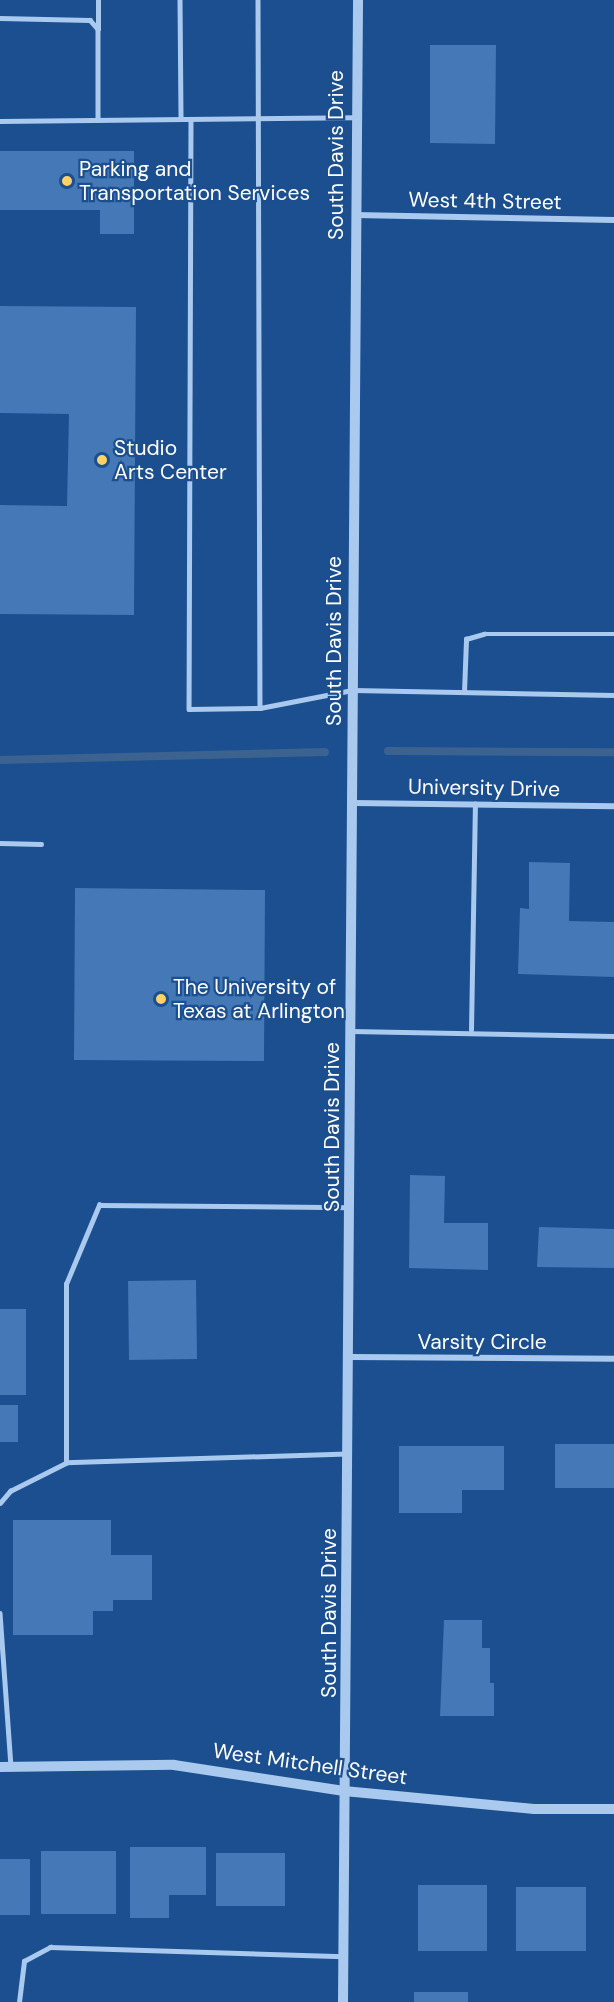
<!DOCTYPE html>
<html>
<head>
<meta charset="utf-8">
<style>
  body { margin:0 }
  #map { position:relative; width:614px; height:2002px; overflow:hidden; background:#1b4f8f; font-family:"DM Sans",sans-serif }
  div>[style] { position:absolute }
  .stream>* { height:8px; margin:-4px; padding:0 4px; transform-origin:4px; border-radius:4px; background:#3c6290 }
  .building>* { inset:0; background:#4478b7 }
  .service>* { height:4.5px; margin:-2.25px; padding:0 2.25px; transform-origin:2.25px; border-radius:2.25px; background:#a9c9ee }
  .minor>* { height:6px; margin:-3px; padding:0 3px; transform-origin:3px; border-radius:3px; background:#a9c9ee }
  .tertiary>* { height:10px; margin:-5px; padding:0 5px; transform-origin:5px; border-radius:5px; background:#a9c9ee }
  .dots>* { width:16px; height:16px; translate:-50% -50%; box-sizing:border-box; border:3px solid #1b4f8f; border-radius:50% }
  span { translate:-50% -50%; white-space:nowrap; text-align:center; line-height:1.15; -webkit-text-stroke:4.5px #1b4f8f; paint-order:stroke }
  .street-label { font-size:21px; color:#fff }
  .poi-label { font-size:21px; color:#fff }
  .left { translate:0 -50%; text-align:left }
</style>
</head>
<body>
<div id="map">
  <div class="stream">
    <i style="left:388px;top:751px;width:226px;rotate:0.3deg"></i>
    <i style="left:0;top:760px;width:325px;rotate:-1.4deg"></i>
  </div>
  <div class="building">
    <i style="clip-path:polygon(430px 45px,496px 45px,495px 144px,430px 143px)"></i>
    <i style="clip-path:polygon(0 151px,134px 151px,134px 234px,100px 234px,100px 210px,0 210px)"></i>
    <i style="clip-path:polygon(0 306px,136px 307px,134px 615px,0 614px,0 505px,67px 506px,69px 414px,0 413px)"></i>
    <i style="clip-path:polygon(529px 862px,570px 863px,569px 921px,614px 922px,614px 977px,518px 974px,520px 908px,529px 909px)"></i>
    <i style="clip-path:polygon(75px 888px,265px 890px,264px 1061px,74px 1060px)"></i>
    <i style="clip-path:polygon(410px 1175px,445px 1176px,444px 1223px,488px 1223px,488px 1270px,409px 1268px)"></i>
    <i style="clip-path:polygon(539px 1227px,614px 1229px,614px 1268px,537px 1267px)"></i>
    <i style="clip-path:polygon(196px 1280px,197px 1359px,129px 1360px,128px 1281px)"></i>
    <i style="clip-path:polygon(0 1309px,26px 1309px,26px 1395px,0 1395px)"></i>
    <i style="clip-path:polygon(0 1405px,18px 1405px,18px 1442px,0 1442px)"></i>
    <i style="clip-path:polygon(555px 1444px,614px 1444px,614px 1488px,555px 1488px)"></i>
    <i style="clip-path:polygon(399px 1446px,504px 1446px,504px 1490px,462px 1490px,462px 1513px,399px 1513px)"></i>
    <i style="clip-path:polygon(13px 1520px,111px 1520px,111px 1555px,152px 1555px,152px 1600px,113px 1600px,113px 1611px,93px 1611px,93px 1635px,13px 1635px)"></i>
    <i style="clip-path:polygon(444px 1620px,482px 1620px,482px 1648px,490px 1648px,490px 1683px,494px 1683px,494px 1716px,440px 1716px)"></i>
    <i style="clip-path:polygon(130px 1847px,206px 1847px,206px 1895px,169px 1895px,169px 1918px,130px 1918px)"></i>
    <i style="clip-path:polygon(41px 1851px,116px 1851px,116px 1914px,41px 1914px)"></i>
    <i style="clip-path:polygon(216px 1853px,285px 1853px,285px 1906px,216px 1906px)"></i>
    <i style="clip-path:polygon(0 1859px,30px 1859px,30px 1915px,0 1915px)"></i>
    <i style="clip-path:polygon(418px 1885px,487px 1885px,487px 1951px,418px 1951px)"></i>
    <i style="clip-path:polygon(516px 1887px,586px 1887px,586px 1951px,516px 1951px)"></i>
    <i style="clip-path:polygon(414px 1992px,468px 1992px,468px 2002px,414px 2002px)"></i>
  </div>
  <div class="service">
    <i style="left:180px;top:0;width:119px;rotate:89.5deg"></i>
    <i style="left:258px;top:0;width:708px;rotate:89.84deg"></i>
    <i style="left:0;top:18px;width:90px;rotate:1.3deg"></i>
    <i style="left:90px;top:20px;width:12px;rotate:48deg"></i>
    <i style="left:98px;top:29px;width:91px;rotate:90deg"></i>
    <i style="left:98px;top:29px;width:29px;rotate:-90deg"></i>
    <i style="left:191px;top:119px;width:590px;rotate:90.19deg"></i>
    <i style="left:189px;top:709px;width:71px;rotate:-0.8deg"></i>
    <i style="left:260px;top:708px;width:95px;rotate:-11deg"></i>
    <i style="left:353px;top:690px;width:261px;rotate:1.1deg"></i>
    <i style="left:0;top:121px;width:354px;rotate:-0.6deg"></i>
    <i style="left:464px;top:692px;width:53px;rotate:-87.8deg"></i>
    <i style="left:466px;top:639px;width:19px;rotate:-16deg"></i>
    <i style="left:484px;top:634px;width:130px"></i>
    <i style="left:0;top:843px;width:41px;rotate:1.4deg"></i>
    <i style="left:471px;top:1030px;width:226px;rotate:-89deg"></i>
    <i style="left:351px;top:1031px;width:263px;rotate:1.1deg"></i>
    <i style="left:347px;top:1454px;width:281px;rotate:178.2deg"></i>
    <i style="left:66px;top:1463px;width:179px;rotate:-90deg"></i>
    <i style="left:66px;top:1284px;width:86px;rotate:-67.3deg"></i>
    <i style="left:99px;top:1205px;width:250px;rotate:0.5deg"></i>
    <i style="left:0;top:1503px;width:16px;rotate:-50deg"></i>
    <i style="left:10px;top:1491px;width:63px;rotate:-26.6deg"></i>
    <i style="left:0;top:1613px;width:154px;rotate:85.9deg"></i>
    <i style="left:19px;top:2002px;width:41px;rotate:-83deg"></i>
    <i style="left:24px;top:1961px;width:30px;rotate:-28deg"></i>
    <i style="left:50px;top:1947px;width:293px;rotate:1.8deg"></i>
  </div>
  <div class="minor">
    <i style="left:355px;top:215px;width:259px;rotate:1.1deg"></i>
    <i style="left:353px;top:803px;width:261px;rotate:0.7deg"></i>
    <i style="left:350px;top:1357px;width:264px;rotate:0.4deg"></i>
  </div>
  <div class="tertiary">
    <i style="left:0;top:1767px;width:174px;rotate:-0.7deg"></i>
    <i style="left:174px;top:1765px;width:172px;rotate:8.7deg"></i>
    <i style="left:344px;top:1791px;width:191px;rotate:5.4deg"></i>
    <i style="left:534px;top:1809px;width:80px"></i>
    <i style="left:343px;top:2002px;width:2002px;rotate:-89.57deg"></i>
  </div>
  <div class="dots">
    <i style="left:67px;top:181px;background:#ffd166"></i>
    <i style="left:102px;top:460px;background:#ffd166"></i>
    <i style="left:161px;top:999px;background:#ffd166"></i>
  </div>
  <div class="street-label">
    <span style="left:336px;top:155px;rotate:-90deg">South Davis Drive</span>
    <span style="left:485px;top:201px;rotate:1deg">West 4th Street</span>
    <span style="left:334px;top:641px;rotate:-90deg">South Davis Drive</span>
    <span style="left:484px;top:788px;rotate:1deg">University Drive</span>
    <span style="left:332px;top:1127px;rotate:-90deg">South Davis Drive</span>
    <span style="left:482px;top:1342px">Varsity Circle</span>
    <span style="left:329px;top:1613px;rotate:-90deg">South Davis Drive</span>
    <span style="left:310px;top:1764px;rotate:8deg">West Mitchell Street</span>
  </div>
  <div class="poi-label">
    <span class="left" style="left:79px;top:181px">Parking and<br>Transportation Services</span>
    <span class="left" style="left:114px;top:460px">Studio<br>Arts Center</span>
    <span class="left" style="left:173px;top:999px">The University of<br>Texas at Arlington</span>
  </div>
</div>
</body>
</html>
